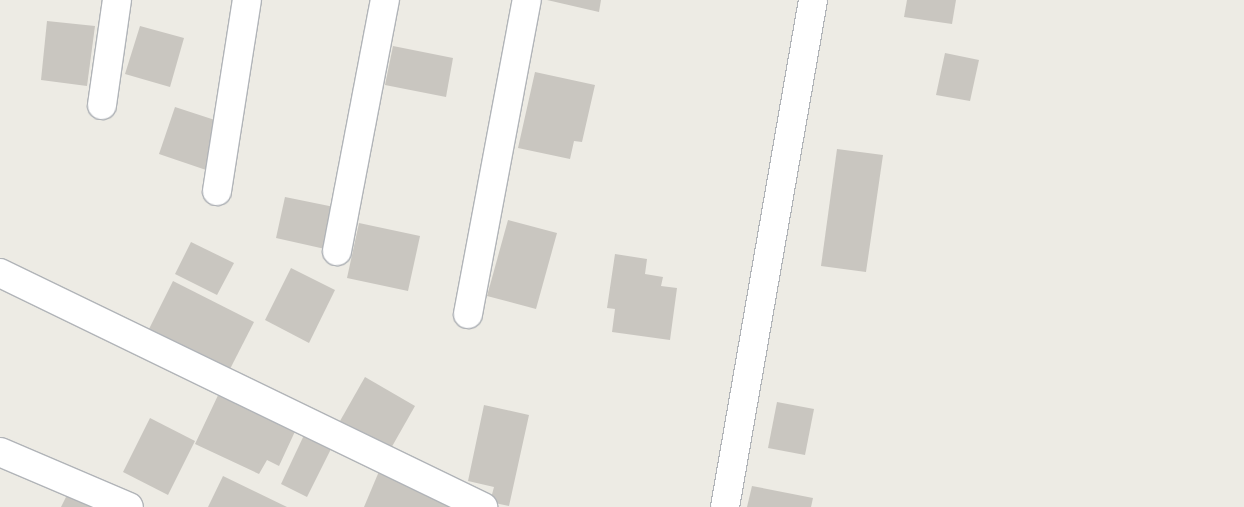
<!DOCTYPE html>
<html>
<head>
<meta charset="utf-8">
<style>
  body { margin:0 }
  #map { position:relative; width:1244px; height:507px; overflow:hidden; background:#edebe4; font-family:"IBM Plex Sans",sans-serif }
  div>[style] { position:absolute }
  .building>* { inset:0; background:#c9c6c0 }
  .roads { filter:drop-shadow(1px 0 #b1b4b8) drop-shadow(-1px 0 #b1b4b8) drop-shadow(0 1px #b1b4b8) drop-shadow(0 -1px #b1b4b8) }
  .minor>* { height:28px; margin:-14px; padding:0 14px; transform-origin:14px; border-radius:14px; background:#fff }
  span { translate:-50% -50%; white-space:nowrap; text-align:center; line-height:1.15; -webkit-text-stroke:4px #fff; paint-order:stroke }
</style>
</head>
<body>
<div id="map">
  <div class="building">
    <i style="clip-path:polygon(547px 0,601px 0,599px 12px)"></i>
    <i style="clip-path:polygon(907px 0,956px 0,952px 24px,904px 17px)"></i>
    <i style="clip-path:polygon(47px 21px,95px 26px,87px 86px,41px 80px)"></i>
    <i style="clip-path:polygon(140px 26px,184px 38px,170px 87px,125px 74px)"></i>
    <i style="clip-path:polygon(393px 46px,453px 58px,446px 97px,385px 85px)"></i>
    <i style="clip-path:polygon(945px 53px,979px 60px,970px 101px,936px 95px)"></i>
    <i style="clip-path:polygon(535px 72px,595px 85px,582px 142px,574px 141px,570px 159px,518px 148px)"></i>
    <i style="clip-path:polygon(175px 107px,224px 123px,209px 171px,159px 154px)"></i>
    <i style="clip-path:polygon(837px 149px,883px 155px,866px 272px,821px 266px)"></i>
    <i style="clip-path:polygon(285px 197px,344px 209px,334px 251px,276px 238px)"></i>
    <i style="clip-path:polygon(508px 220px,557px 233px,536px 309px,487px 296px)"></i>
    <i style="clip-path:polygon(359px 223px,420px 236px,408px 291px,347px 278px)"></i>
    <i style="clip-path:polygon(191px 242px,234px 263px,217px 295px,175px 274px)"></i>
    <i style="clip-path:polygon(615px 254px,647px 259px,645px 274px,663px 277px,661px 286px,677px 288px,670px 340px,612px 332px,615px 309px,607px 308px)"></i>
    <i style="clip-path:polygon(291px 268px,335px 290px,309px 343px,265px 320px)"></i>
    <i style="clip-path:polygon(173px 281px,254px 322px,229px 371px,148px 331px)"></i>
    <i style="clip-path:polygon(365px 377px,415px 406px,390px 450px,340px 421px)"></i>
    <i style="clip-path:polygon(221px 389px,298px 425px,279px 466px,267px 460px,259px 474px,195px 444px)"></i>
    <i style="clip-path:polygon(777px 402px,814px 409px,805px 455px,768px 448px)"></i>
    <i style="clip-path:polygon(484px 405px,529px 415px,509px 506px,490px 502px,494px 487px,468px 481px)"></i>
    <i style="clip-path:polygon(150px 418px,195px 441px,168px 495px,123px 472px)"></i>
    <i style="clip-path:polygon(305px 433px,332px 447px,307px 497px,281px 484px)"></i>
    <i style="clip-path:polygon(380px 469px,451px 498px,448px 507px,364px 507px)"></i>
    <i style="clip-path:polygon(223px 476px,287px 507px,208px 507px)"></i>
    <i style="clip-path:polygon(752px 486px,813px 498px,811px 507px,747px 507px)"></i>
    <i style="clip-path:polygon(69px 491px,96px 507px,61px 507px)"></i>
  </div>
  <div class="roads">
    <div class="minor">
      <i style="left:102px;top:105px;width:106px;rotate:-81.9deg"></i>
      <i style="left:217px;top:191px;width:193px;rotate:-81.1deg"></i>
      <i style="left:337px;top:251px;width:256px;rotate:-79.2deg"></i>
      <i style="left:0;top:273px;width:537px;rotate:25.85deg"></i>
      <i style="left:468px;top:314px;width:319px;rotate:-79.4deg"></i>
      <i style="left:0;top:452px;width:140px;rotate:23.1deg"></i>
      <i style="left:725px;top:507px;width:515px;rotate:-80.15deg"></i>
    </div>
  </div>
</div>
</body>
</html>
